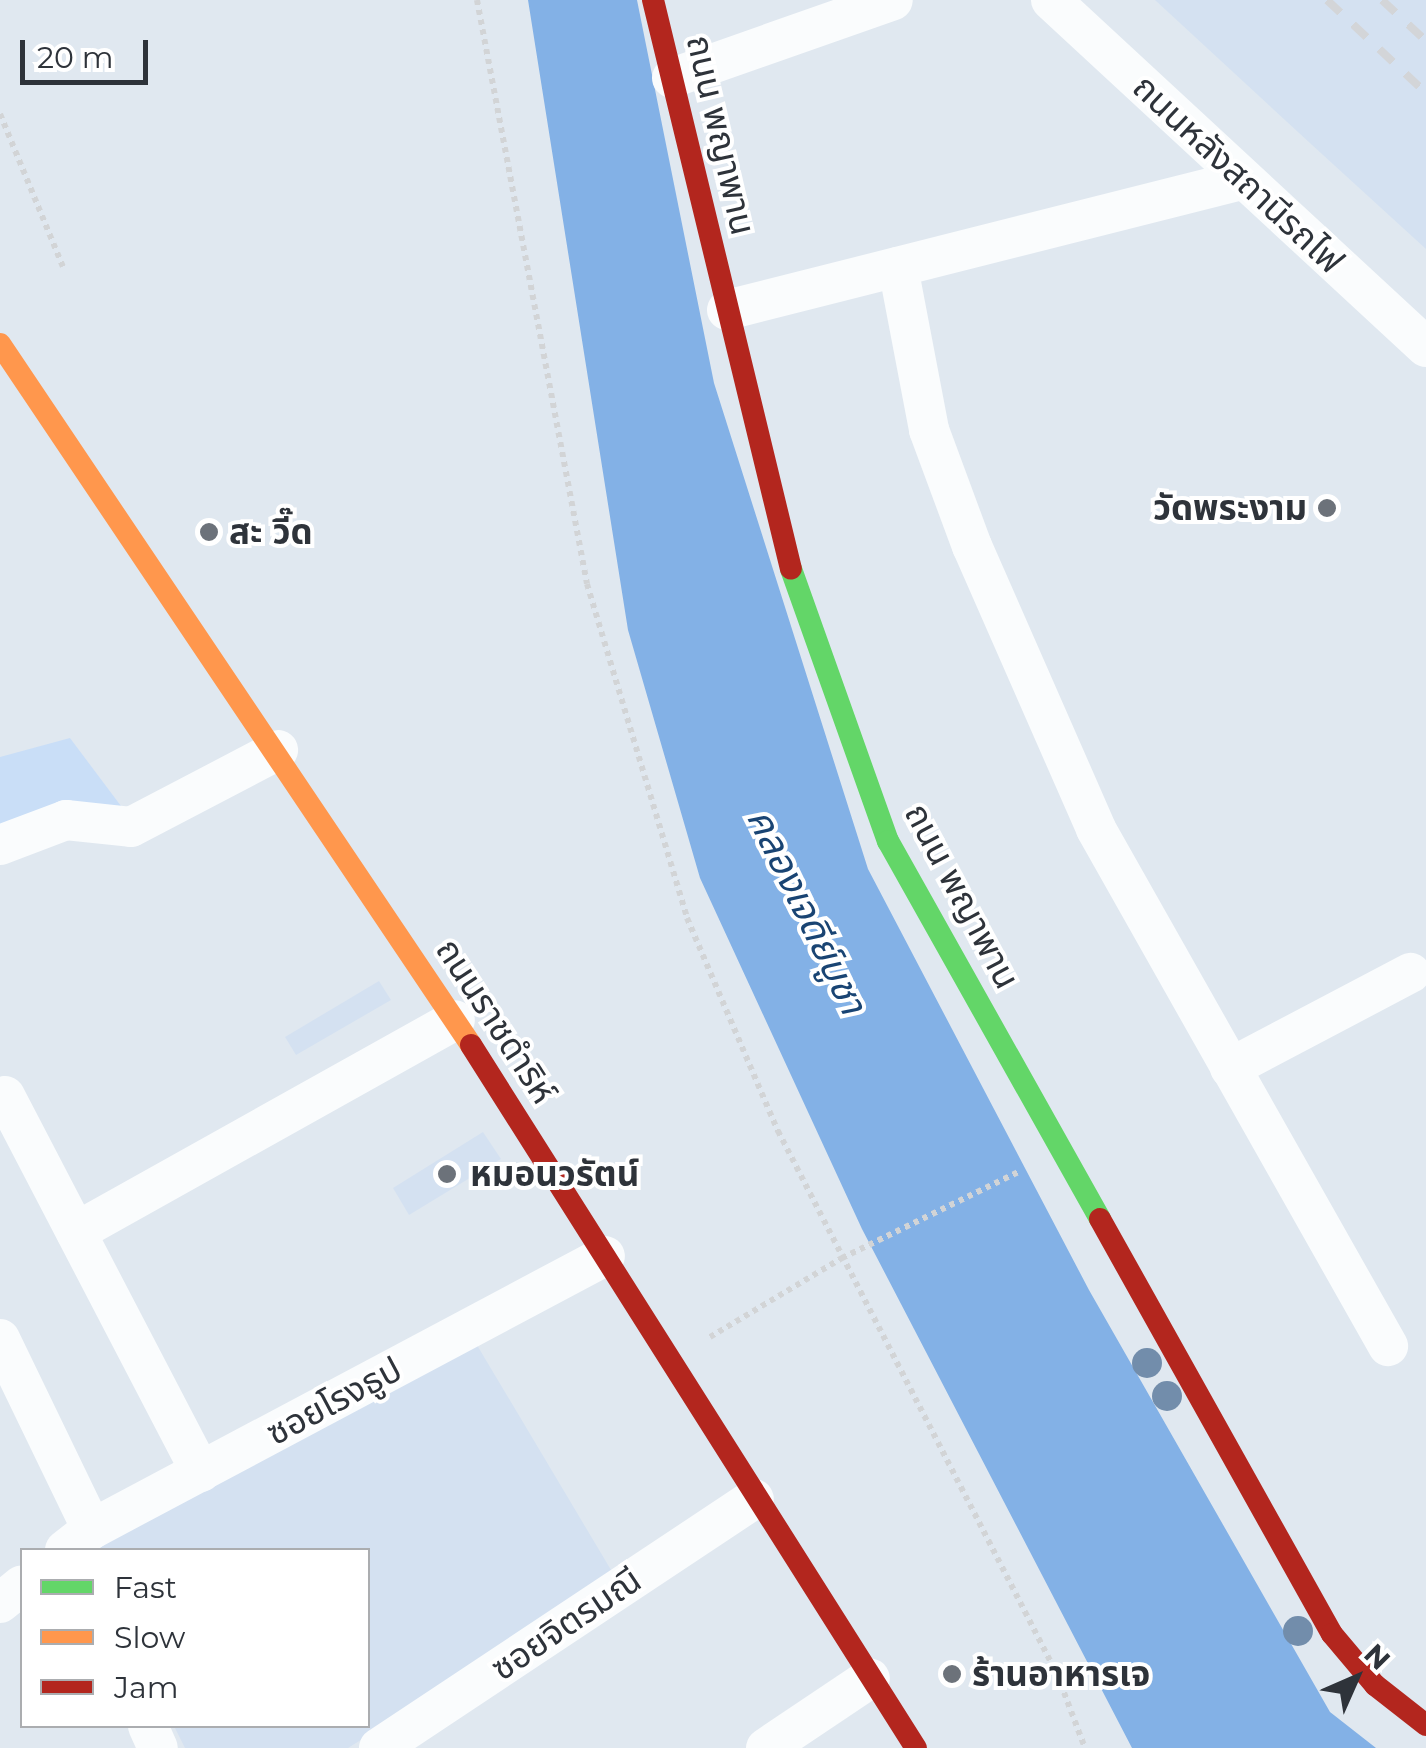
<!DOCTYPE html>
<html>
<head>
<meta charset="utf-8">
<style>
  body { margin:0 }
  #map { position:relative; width:1426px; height:1748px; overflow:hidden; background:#e0e8f0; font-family:Montserrat,"Noto Sans Thai",sans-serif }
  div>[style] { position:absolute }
  .built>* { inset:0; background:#d4e1f1 }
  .green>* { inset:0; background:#c9def7 }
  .water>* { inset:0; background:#83b1e6 }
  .path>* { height:6px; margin-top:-3px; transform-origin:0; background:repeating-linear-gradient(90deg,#d2d4d6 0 5px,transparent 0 10px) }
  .street>* { height:40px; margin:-20px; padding:0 20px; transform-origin:20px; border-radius:20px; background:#fafcfd }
  .fast>* { height:22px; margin:-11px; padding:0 11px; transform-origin:11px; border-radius:11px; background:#63d668 }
  .slow>* { height:22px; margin:-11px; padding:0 11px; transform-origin:11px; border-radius:11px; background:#ff974d }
  .jam>* { height:22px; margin:-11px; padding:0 11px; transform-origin:11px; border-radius:11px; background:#b3261e }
  .rail>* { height:8px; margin-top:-4px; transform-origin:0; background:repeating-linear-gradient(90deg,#d3d5d8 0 18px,transparent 0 36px) }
  .trees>* { width:30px; height:30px; margin:-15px; border-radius:50%; background:#728dab }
  .dots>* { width:28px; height:28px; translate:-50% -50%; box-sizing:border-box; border:5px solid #fff; border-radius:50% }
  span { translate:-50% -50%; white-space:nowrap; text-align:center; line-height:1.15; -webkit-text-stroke:8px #fff; paint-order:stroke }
  .street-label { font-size:35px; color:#2e333a }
  .poi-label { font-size:35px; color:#2e333a; font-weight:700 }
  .right { translate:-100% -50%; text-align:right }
  .left { translate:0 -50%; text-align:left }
  .water-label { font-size:38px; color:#194473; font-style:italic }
  .legend { position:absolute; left:20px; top:1548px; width:350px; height:180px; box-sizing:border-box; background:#fff; border:2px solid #abadb0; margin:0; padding:12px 18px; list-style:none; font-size:30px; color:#2e333a }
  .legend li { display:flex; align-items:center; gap:20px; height:50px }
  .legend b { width:50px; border:2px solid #abadb0 }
  .north { position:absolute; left:1306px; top:1628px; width:100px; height:100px; -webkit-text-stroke:8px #fff; paint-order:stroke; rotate:45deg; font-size:28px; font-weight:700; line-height:40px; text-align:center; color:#2e333a }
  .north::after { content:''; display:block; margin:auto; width:35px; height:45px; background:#2e333a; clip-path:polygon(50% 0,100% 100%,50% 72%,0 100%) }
  .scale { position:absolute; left:20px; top:40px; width:128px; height:45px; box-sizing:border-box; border:5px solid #2e333a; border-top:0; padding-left:12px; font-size:30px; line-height:35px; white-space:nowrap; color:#2e333a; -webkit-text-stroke:8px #fff; paint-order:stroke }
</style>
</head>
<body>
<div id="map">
  <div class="built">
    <i style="clip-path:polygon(1155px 0,1426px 0,1426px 249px,1311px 144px)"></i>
    <i style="clip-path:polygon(379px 981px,391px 1000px,296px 1055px,285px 1037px)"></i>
    <i style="clip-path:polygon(483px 1132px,501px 1159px,409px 1215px,393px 1188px)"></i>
    <i style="clip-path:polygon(468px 1330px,617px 1580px,348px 1748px,185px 1748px,174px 1726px,368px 1726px,368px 1550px,101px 1550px,92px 1529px)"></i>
  </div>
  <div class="green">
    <i style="clip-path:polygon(70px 738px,127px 814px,0 833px,0 757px)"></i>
  </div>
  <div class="water">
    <i style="clip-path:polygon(528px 0,637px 0,714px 383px,868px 869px,1089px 1290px,1330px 1712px,1376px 1748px,1132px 1748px,862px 1229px,700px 878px,628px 630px)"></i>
  </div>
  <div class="path">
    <i style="left:477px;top:0;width:594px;rotate:79.33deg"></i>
    <i style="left:587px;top:584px;width:349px;rotate:73.3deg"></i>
    <i style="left:687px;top:918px;width:232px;rotate:66.9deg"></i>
    <i style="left:778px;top:1131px;width:610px;rotate:62.81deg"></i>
    <i style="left:1057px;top:1674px;width:79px;rotate:69.3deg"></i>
    <i style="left:0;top:114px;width:165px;rotate:67.6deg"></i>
    <i style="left:710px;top:1337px;width:154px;rotate:-30.9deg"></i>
    <i style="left:842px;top:1258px;width:198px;rotate:-26deg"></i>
  </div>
  <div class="street">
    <i style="left:1051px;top:0;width:511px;rotate:42.78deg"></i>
    <i style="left:672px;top:78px;width:234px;rotate:-19.4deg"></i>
    <i style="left:898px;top:267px;width:166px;rotate:79.2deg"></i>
    <i style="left:929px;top:430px;width:124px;rotate:69.7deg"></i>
    <i style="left:972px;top:546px;width:309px;rotate:66.3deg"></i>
    <i style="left:1096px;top:829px;width:594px;rotate:60.54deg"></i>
    <i style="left:727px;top:310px;width:530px;rotate:-14.19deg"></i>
    <i style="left:0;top:845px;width:71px;rotate:-20.7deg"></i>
    <i style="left:66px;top:820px;width:65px;rotate:6.1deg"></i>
    <i style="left:131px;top:827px;width:166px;rotate:-27.6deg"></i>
    <i style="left:1230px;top:1068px;width:204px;rotate:-27.8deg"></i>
    <i style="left:5px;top:1096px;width:424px;rotate:62.5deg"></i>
    <i style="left:76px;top:1232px;width:434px;rotate:-29.2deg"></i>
    <i style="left:0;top:1339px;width:211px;rotate:64.2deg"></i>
    <i style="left:65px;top:1550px;width:34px;rotate:-38deg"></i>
    <i style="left:92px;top:1529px;width:581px;rotate:-28.02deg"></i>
    <i style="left:0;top:1603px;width:28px;rotate:-39deg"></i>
    <i style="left:148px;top:1726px;width:24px;rotate:66deg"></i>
    <i style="left:379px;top:1748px;width:450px;rotate:-33.6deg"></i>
    <i style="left:766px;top:1748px;width:125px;rotate:-33.9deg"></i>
  </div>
  <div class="fast">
    <i style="left:791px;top:569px;width:289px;rotate:70.4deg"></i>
    <i style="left:888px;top:841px;width:433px;rotate:60.7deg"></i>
  </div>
  <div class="slow">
    <i style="left:0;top:344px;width:845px;rotate:56.1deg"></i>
  </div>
  <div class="jam">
    <i style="left:653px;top:0;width:585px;rotate:76.37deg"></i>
    <i style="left:471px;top:1045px;width:832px;rotate:57.67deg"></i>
    <i style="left:1100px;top:1219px;width:475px;rotate:60.8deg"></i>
    <i style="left:1332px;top:1634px;width:67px;rotate:49.9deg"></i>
    <i style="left:1375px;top:1685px;width:65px;rotate:38.1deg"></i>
  </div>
  <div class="rail">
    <i style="left:1327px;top:0;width:136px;rotate:43.2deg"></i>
    <i style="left:1382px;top:0;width:60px;rotate:43deg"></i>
  </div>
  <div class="trees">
    <i style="left:1147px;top:1363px"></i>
    <i style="left:1167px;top:1396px"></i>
    <i style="left:1298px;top:1631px"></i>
  </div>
  <div class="dots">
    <i style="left:1327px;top:508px;background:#6c727a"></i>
    <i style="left:209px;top:532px;background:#6c727a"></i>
    <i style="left:447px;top:1174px;background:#6c727a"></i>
    <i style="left:952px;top:1674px;background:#6c727a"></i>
  </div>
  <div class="street-label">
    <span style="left:721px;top:135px;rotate:77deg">ถนน พญาพาน</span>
    <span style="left:1238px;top:174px;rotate:43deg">ถนนหลังสถานีรถไฟ</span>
    <span style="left:962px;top:896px;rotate:62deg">ถนน พญาพาน</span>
    <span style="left:496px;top:1021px;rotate:57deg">ถนนราชดำริห์</span>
    <span style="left:334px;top:1401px;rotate:-28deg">ซอยโรงธูป</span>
    <span style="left:566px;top:1624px;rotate:-34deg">ซอยจิตรมณี</span>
  </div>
  <div class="poi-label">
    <span class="right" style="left:1307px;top:508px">วัดพระงาม</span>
    <span class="left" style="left:229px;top:532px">สะ วี๊ด</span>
    <span class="left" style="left:470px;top:1174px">หมอนวรัตน์</span>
    <span class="left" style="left:972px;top:1674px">ร้านอาหารเจ</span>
  </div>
  <div class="water-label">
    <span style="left:807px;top:911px;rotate:64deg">คลองเจดีย์บูชา</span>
  </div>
  <ul class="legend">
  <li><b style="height:12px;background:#63d668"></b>Fast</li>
  <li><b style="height:12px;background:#ff974d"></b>Slow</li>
  <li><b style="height:12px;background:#b3261e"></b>Jam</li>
  </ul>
  <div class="north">N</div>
  <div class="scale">20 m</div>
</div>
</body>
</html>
